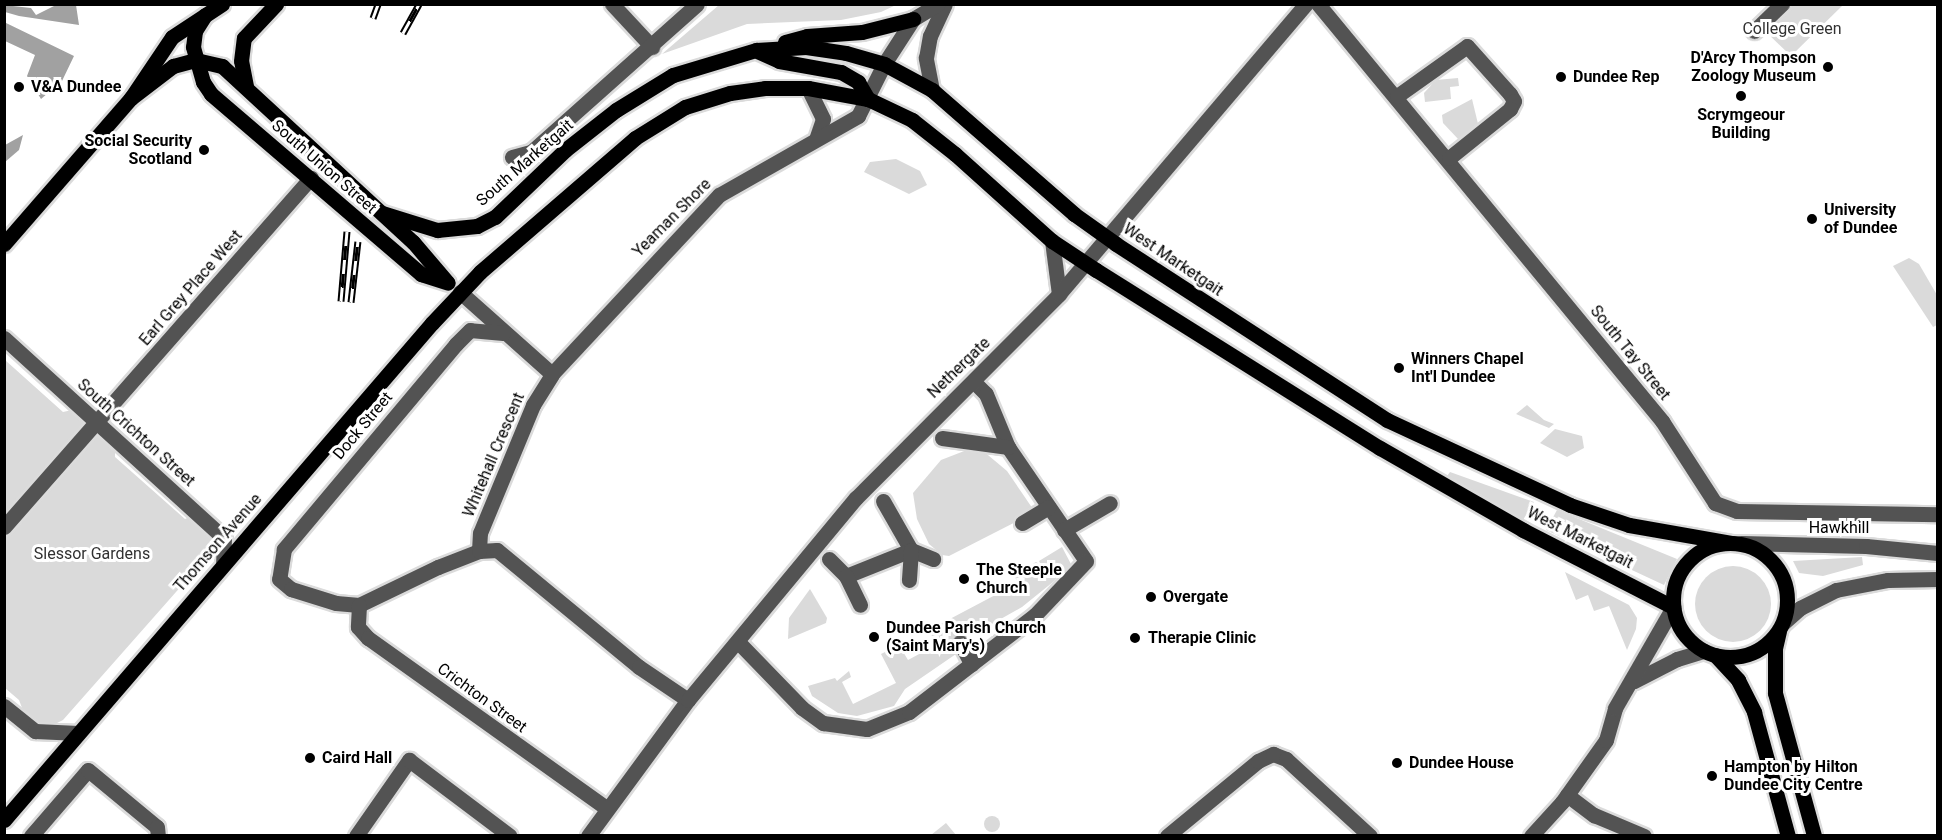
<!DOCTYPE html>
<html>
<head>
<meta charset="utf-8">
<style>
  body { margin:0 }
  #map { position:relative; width:1942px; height:840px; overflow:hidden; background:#fff; font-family:Roboto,sans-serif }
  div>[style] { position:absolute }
  .green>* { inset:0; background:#dadada }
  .round { border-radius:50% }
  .water>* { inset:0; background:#a1a1a1 }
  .roads { filter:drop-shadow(2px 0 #dbdbdb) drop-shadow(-2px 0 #dbdbdb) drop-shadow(0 2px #dbdbdb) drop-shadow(0 -2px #dbdbdb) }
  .minor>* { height:15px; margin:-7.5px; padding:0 7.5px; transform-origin:7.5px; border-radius:7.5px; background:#535353 }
  .major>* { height:15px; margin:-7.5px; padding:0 7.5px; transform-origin:7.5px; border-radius:7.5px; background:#000 }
  .major>.ring { margin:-7.5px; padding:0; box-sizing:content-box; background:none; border:15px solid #000; border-radius:50% }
  .rail>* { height:7px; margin-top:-3.5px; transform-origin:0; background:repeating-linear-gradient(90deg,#fff 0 14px,#000 0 28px); box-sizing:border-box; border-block:2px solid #000 }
  .dots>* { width:16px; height:16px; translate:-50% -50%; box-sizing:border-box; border:3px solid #fff; border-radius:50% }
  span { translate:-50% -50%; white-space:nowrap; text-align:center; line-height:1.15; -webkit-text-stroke:6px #fff; paint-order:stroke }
  .park-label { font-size:16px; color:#313131 }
  .poi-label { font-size:16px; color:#000; font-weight:700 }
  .right { translate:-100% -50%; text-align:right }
  .left { translate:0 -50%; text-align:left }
  .street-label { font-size:16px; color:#000 }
  .frame { position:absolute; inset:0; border:6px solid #000; pointer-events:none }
</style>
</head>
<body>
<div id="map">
  <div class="green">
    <i style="clip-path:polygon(719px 5px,719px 4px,896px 5px,881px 12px,841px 20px,747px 24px,662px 54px)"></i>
    <i style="clip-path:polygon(1789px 5px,1843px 5px,1791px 56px,1764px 30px)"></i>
    <i style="clip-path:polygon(1458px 78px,1459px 86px,1450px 87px,1451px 99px,1425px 102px,1424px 93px,1436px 80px)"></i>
    <i style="clip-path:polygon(1472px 99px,1479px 128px,1459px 140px,1443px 123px,1442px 115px)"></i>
    <i style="clip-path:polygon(896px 159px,920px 171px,927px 185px,909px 194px,864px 172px,870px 162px)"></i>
    <i style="clip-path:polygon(1909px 258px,1919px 264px,1937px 295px,1937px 325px,1933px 327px,1893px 266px)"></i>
    <i style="clip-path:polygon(5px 360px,63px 412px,72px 410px,115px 449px,115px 457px,185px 519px,192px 516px,207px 528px,212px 539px,206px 558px,63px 720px,53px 725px,41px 725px,32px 719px,24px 713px,19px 700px,5px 688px)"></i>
    <i style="clip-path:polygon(1527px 405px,1544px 420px,1554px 424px,1549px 428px,1516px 414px)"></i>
    <i style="clip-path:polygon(1555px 429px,1582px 436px,1584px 448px,1567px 457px,1540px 443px)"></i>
    <i style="clip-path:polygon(972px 448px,982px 450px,1007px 471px,1035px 512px,949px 556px,942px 555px,929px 544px,917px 519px,913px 493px,941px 460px)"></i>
    <i style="clip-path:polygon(1450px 472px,1534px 502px,1523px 520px,1447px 476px)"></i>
    <i style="clip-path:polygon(1557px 510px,1677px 559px,1664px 585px,1546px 530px)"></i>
    <i style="clip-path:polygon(1062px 547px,1071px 564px,1053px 582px,1022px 607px,960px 642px,956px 654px,905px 689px,894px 706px,857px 716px,838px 713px,812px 696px,808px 686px,835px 678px,837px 681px,849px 671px,851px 677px,842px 682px,853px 704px,896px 683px,881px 654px,899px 645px,908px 660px,936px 645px,929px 630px,1018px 583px,1015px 577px,1022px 570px,1036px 562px,1041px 565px,1039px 561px)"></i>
    <i style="clip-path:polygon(1862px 557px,1863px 565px,1823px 576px,1799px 573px,1793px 561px)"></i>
    <i class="round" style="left:1695px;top:566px;width:76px;height:76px"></i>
    <i style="clip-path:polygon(1565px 572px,1629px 605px,1637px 618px,1636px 629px,1627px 650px,1609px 606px,1594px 611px,1588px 595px,1576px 600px)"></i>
    <i style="clip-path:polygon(810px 589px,827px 618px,826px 623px,788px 639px,789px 618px)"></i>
    <i class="round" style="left:984px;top:816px;width:16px;height:16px"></i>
    <i style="clip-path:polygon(946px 823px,956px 835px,931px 835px)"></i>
  </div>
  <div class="water">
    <i style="clip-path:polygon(4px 5px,31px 8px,36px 15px,56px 5px,76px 5px,79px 25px,19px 16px,5px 12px)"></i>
    <i style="clip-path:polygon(4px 22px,74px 56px,62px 81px,41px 99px,27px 76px,35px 55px,5px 41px)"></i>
    <i style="clip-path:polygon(23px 135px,19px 150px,5px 162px,5px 145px)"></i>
  </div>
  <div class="roads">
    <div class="minor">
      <i style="left:612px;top:4px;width:59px;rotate:47.1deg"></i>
      <i style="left:1318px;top:4px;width:541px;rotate:50.48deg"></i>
      <i style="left:1662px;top:421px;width:98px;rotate:57.1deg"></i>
      <i style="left:1715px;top:503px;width:23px;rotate:20deg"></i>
      <i style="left:1737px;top:511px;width:201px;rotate:0.9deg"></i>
      <i style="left:1754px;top:31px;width:39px;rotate:-44deg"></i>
      <i style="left:808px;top:88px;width:34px;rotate:64deg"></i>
      <i style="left:823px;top:119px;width:21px;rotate:109deg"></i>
      <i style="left:932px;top:90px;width:33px;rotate:-101deg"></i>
      <i style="left:926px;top:58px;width:22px;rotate:-80deg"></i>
      <i style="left:930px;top:36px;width:35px;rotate:-65deg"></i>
      <i style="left:1397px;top:96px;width:86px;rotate:-35.5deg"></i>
      <i style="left:1467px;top:46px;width:64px;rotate:48.1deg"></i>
      <i style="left:1510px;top:94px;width:8px;rotate:60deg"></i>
      <i style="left:1514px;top:101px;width:9px;rotate:117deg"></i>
      <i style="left:1510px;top:109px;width:78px;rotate:141.2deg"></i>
      <i style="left:512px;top:157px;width:20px;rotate:-15deg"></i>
      <i style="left:531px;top:152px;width:222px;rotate:-41.7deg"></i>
      <i style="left:1052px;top:241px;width:53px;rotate:82.5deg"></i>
      <i style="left:460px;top:292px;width:123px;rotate:41.7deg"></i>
      <i style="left:503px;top:333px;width:33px;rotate:-175deg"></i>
      <i style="left:470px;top:330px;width:20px;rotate:135deg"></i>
      <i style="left:456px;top:344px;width:268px;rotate:130deg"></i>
      <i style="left:284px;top:549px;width:30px;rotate:99deg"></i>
      <i style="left:279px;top:579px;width:16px;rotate:40deg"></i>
      <i style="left:291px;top:589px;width:47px;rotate:17.3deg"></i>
      <i style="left:336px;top:603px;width:23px;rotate:5deg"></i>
      <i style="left:359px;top:605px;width:88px;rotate:-25.7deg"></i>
      <i style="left:438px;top:567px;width:44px;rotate:-21.3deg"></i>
      <i style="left:479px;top:551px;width:18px;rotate:-3deg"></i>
      <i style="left:497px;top:550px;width:184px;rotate:39.5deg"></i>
      <i style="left:639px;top:667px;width:59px;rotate:34deg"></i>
      <i style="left:4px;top:338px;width:297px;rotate:42.3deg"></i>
      <i style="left:224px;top:538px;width:25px;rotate:92deg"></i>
      <i style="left:978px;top:386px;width:11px;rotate:45deg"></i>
      <i style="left:986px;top:394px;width:57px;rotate:67.5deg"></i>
      <i style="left:1008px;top:447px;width:138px;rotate:55.6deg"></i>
      <i style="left:942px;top:438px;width:67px;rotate:7.8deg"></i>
      <i style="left:883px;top:501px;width:56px;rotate:60.3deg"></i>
      <i style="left:911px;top:550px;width:24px;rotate:22deg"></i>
      <i style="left:1022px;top:523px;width:31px;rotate:-31deg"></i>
      <i style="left:4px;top:527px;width:465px;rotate:-48.7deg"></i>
      <i style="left:1064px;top:530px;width:53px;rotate:-30.4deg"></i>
      <i style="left:1741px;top:543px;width:125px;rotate:1.4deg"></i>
      <i style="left:1866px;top:546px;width:72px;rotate:5.6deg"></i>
      <i style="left:479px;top:551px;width:18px;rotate:-87deg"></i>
      <i style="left:480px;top:533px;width:139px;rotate:-67.5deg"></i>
      <i style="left:533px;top:405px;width:36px;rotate:-58deg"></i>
      <i style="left:552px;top:374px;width:245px;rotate:-47deg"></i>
      <i style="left:719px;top:195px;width:160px;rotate:-29.6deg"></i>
      <i style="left:858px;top:116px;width:58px;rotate:-63.4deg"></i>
      <i style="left:884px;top:64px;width:54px;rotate:-57.2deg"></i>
      <i style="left:913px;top:19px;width:29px;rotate:-31deg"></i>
      <i style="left:829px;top:559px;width:24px;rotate:45deg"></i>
      <i style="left:846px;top:576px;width:70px;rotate:-21.8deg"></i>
      <i style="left:911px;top:550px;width:30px;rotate:94deg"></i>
      <i style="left:846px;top:576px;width:32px;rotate:64deg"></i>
      <i style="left:359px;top:605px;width:22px;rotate:93deg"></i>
      <i style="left:358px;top:627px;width:15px;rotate:48deg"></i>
      <i style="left:368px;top:638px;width:292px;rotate:35.5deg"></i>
      <i style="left:1783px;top:623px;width:23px;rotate:-41deg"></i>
      <i style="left:1800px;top:608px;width:40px;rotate:-26.6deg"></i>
      <i style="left:1836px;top:590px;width:53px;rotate:-10.9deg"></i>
      <i style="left:1888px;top:580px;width:50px;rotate:-1.1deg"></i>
      <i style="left:960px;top:642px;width:25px;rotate:63deg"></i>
      <i style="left:742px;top:646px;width:86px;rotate:45.9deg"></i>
      <i style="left:802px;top:708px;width:26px;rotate:36deg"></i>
      <i style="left:823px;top:723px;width:44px;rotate:7.8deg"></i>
      <i style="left:867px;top:729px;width:45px;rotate:-22deg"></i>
      <i style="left:909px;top:712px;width:159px;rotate:-37.6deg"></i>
      <i style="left:1035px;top:615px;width:74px;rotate:-46.6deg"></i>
      <i style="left:1634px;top:681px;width:48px;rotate:-27.1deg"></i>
      <i style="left:1677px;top:659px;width:28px;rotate:-17deg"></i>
      <i style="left:4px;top:706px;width:40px;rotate:39deg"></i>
      <i style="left:35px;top:731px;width:43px;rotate:2.7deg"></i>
      <i style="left:1567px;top:795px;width:34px;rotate:37deg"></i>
      <i style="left:1594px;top:815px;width:54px;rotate:22.8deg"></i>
      <i style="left:31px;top:836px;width:87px;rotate:-49.2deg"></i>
      <i style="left:88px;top:770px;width:89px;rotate:39.6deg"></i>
      <i style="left:157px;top:827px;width:9px;rotate:84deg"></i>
      <i style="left:356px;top:836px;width:93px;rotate:-55.1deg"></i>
      <i style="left:409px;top:760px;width:126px;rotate:37deg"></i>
      <i style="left:588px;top:836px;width:169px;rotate:-53.7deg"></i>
      <i style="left:688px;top:700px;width:263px;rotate:-50.3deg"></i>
      <i style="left:856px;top:498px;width:288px;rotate:-45.1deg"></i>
      <i style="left:1059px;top:294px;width:381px;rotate:-49.6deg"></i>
      <i style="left:1167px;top:836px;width:118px;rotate:-39.5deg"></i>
      <i style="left:1258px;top:761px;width:17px;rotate:-25deg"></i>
      <i style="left:1273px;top:754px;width:14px;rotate:21deg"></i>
      <i style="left:1286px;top:759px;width:114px;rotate:42.5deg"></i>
      <i style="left:1531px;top:836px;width:46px;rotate:-47.6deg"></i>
      <i style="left:1562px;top:802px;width:76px;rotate:-54.6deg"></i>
      <i style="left:1606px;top:740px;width:33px;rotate:-74deg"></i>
      <i style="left:1615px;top:708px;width:116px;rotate:-60.1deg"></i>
    </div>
    <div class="major">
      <i style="left:205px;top:15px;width:19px;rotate:122deg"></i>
      <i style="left:195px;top:31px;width:16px;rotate:97deg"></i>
      <i style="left:193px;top:47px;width:36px;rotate:74deg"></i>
      <i style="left:203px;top:82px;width:14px;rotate:56deg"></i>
      <i style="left:211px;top:94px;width:277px;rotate:40.6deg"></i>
      <i style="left:421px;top:274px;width:28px;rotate:18deg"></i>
      <i style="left:785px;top:42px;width:23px;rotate:-15deg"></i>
      <i style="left:807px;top:36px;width:55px;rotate:-4.2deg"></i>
      <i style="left:862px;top:32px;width:53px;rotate:-14.3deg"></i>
      <i style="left:759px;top:52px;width:22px;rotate:24deg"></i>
      <i style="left:779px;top:61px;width:63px;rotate:10.1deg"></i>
      <i style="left:841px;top:72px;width:20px;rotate:30deg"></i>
      <i style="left:858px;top:82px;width:20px;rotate:60deg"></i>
      <i style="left:246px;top:86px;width:25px;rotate:-101deg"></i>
      <i style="left:241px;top:61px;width:23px;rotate:-83deg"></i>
      <i style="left:244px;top:38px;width:47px;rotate:-46.7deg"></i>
      <i style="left:131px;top:98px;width:53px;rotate:-37.3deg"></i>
      <i style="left:173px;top:66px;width:24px;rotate:-15deg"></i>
      <i style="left:196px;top:60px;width:27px;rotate:13deg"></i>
      <i style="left:222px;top:66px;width:260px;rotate:42.7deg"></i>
      <i style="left:413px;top:242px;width:52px;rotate:49.6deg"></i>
      <i style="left:382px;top:213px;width:58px;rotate:17.2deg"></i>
      <i style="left:437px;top:230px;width:40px;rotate:-5.7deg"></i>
      <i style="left:477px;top:226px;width:20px;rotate:-27deg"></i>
      <i style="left:495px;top:217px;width:97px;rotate:-43.7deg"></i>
      <i style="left:565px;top:150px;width:65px;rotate:-38.1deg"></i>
      <i style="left:616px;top:110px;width:67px;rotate:-31.6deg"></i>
      <i style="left:673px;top:75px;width:87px;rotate:-16.8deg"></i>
      <i style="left:756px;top:50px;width:50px;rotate:-3.4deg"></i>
      <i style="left:806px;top:47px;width:40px;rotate:8.5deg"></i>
      <i style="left:846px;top:53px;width:40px;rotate:16deg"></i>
      <i style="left:884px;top:64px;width:55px;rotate:28.4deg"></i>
      <i style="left:932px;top:90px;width:189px;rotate:41.1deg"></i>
      <i style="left:1074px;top:214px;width:52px;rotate:35.5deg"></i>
      <i style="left:1116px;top:244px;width:323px;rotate:33deg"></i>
      <i style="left:1387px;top:420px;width:202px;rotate:24.9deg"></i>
      <i style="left:1570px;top:505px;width:62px;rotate:18.7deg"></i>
      <i style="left:1629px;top:525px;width:105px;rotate:9.9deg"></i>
      <i style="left:4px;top:244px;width:194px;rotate:-49deg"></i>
      <i style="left:131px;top:98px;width:73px;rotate:-56.1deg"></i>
      <i style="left:172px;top:37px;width:60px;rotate:-33.4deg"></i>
      <i class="ring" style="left:1673px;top:543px;width:99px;height:99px"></i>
      <i style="left:1779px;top:631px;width:18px;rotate:103deg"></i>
      <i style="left:1775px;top:649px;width:44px;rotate:90deg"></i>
      <i style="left:1775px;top:693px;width:148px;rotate:74.7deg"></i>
      <i style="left:1715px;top:655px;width:34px;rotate:47deg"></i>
      <i style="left:1738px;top:680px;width:36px;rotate:63deg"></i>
      <i style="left:1754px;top:712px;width:129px;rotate:74.7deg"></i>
      <i style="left:4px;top:820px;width:656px;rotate:-49.27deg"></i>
      <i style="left:432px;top:323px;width:70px;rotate:-46.7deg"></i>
      <i style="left:480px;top:272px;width:205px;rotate:-40.8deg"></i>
      <i style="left:635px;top:138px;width:59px;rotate:-31.8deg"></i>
      <i style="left:685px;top:107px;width:47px;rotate:-17.3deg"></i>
      <i style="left:730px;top:93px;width:35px;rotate:-8deg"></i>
      <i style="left:765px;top:88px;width:43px"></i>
      <i style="left:808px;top:88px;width:61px;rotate:10.4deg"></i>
      <i style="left:868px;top:99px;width:49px;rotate:25.5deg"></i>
      <i style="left:912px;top:120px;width:55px;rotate:38.3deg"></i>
      <i style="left:955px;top:154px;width:130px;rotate:41.9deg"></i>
      <i style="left:1052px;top:241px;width:53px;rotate:33.4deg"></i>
      <i style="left:1096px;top:270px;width:335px;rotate:32.1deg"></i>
      <i style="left:1380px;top:448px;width:165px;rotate:29.8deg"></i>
      <i style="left:1523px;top:530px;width:169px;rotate:27.2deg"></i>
    </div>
  </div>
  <div class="rail">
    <i style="left:373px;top:18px;width:15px;rotate:-70deg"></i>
    <i style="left:403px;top:33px;width:33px;rotate:-61deg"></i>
    <i style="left:341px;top:301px;width:70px;rotate:-85.1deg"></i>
    <i style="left:351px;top:302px;width:61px;rotate:-83.5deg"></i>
  </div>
  <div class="dots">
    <i style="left:1828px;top:67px;background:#000"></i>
    <i style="left:1561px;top:77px;background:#000"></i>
    <i style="left:19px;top:87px;background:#000"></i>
    <i style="left:1741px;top:96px;background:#000"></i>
    <i style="left:204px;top:150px;background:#000"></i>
    <i style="left:1812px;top:219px;background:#000"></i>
    <i style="left:1399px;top:368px;background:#000"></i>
    <i style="left:964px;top:579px;background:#000"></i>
    <i style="left:1151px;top:597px;background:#000"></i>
    <i style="left:874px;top:637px;background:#000"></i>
    <i style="left:1135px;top:638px;background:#000"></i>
    <i style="left:310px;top:758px;background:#000"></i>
    <i style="left:1397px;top:763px;background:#000"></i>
    <i style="left:1712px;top:776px;background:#000"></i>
  </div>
  <div class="park-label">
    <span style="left:1792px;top:29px">College Green</span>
    <span style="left:92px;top:554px">Slessor Gardens</span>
  </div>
  <div class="poi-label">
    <span class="right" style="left:1816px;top:67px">D'Arcy Thompson<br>Zoology Museum</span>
    <span class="left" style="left:1573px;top:77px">Dundee Rep</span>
    <span class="left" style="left:31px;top:87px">V&amp;A Dundee</span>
    <span style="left:1741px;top:124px">Scrymgeour<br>Building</span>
    <span class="right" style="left:192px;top:150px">Social Security<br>Scotland</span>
    <span class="left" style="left:1824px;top:219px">University<br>of Dundee</span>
    <span class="left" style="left:1411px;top:368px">Winners Chapel<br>Int'l Dundee</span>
    <span class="left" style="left:976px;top:579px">The Steeple<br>Church</span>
    <span class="left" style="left:1163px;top:597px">Overgate</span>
    <span class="left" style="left:886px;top:637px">Dundee Parish Church<br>(Saint Mary's)</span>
    <span class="left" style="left:1148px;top:638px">Therapie Clinic</span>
    <span class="left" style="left:322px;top:758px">Caird Hall</span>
    <span class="left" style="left:1409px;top:763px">Dundee House</span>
    <span class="left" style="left:1724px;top:776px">Hampton by Hilton<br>Dundee City Centre</span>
  </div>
  <div class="street-label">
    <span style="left:525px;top:163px;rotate:-41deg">South Marketgait</span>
    <span style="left:324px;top:167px;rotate:41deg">South Union Street</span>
    <span style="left:672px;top:218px;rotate:-45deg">Yeaman Shore</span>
    <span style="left:1173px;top:260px;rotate:34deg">West Marketgait</span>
    <span style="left:191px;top:288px;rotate:-49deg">Earl Grey Place West</span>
    <span style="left:1630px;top:353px;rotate:51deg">South Tay Street</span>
    <span style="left:959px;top:368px;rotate:-44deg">Nethergate</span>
    <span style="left:363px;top:426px;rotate:-50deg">Dock Street</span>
    <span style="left:136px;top:433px;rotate:42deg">South Crichton Street</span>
    <span style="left:494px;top:455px;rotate:-67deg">Whitehall Crescent</span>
    <span style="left:1839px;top:528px">Hawkhill</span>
    <span style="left:1580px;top:538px;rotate:27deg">West Marketgait</span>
    <span style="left:218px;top:543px;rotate:-49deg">Thomson Avenue</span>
    <span style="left:482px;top:698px;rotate:36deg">Crichton Street</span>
  </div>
  <div class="frame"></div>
</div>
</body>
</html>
